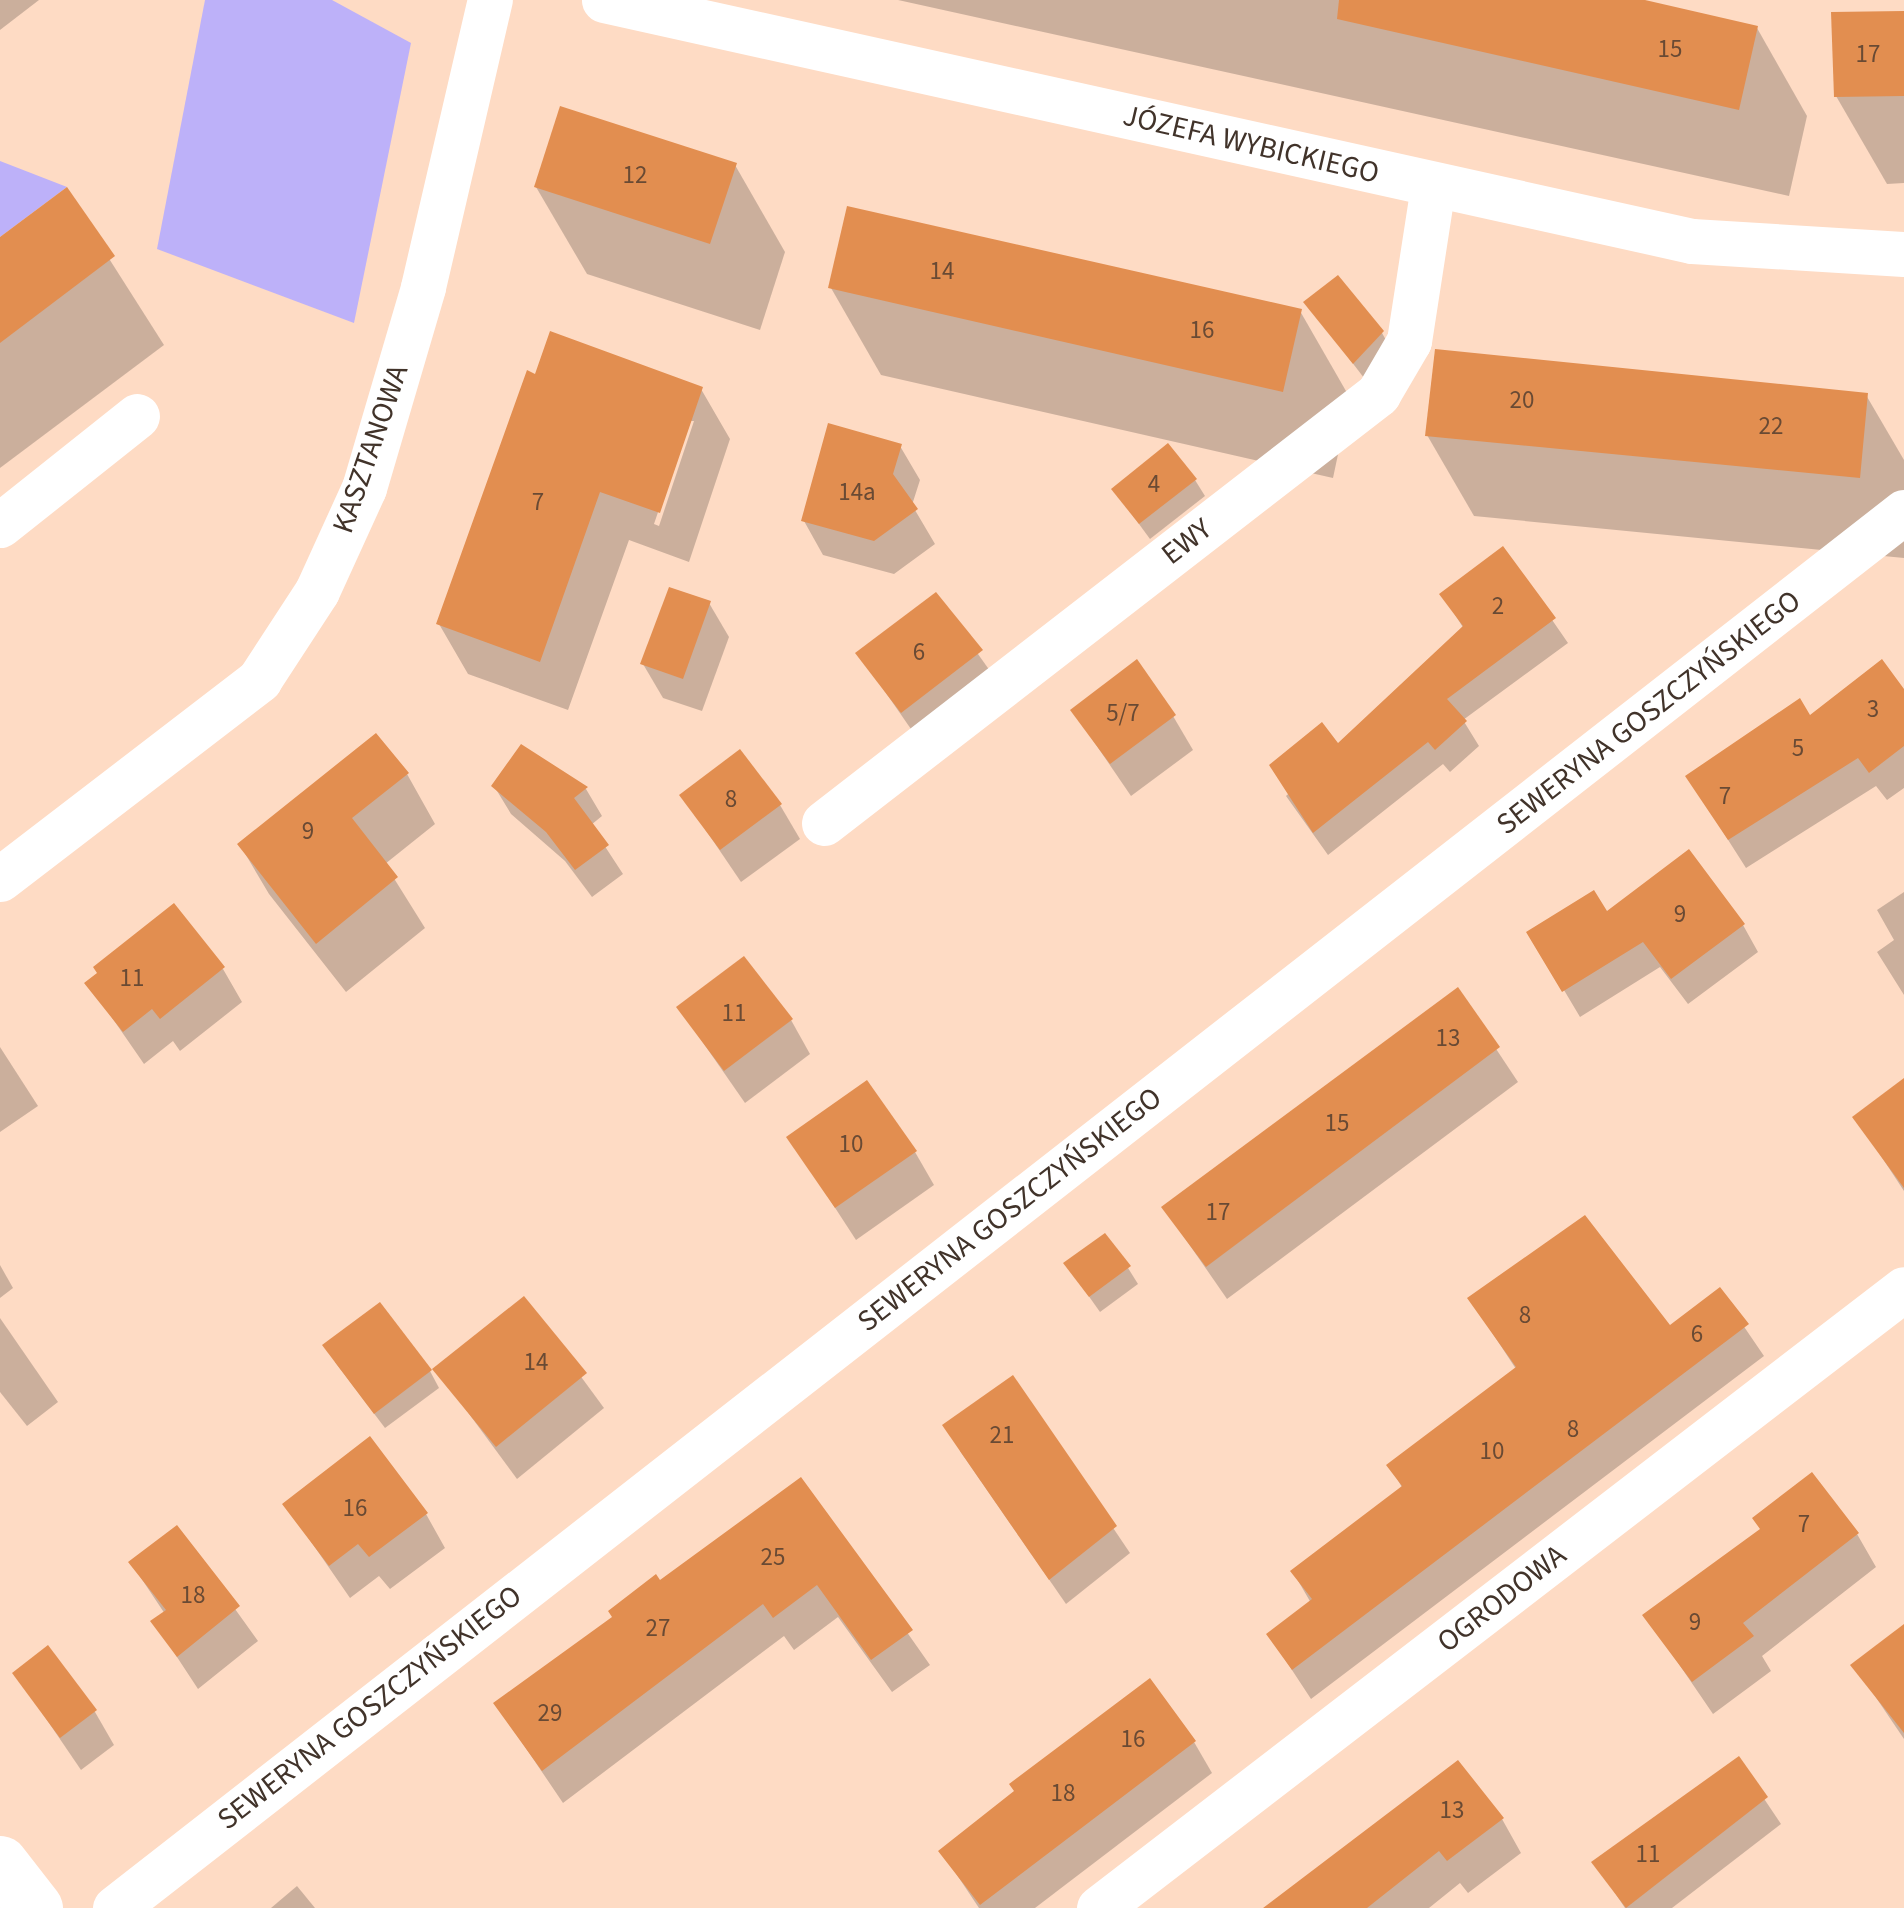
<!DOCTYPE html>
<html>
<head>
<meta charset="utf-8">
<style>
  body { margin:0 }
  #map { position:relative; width:1904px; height:1908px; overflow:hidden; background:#fedbc4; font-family:"Source Sans 3",sans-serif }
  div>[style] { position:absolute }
  .green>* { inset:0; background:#bdb1f9 }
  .shadow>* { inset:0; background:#0003 }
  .building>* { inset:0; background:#e28e50 }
  .street>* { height:45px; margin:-22.5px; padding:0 22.5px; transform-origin:22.5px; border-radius:22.5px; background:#fff }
  .secondary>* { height:55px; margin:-27.5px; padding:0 27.5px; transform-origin:27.5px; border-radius:27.5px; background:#fff }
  span { translate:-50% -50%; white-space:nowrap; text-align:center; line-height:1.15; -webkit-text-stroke:9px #fff; paint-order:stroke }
  .number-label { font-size:25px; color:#694a34 }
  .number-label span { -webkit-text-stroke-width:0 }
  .street-label { font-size:30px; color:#41332a }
</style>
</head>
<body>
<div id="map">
  <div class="green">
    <i style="clip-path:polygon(205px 0,332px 0,411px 43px,354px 323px,157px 249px)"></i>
    <i style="clip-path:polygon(0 161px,67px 187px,0 237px)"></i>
  </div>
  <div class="shadow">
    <i style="clip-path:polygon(0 0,39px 0,0 30px)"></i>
    <i style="clip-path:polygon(898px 0,1628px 0,1757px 28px,1807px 116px,1789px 196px)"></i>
    <i style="clip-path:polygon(1904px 13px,1904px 183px,1887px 184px,1836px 96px)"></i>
    <i style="clip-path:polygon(735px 165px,785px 252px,760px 330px,587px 274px,536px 187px)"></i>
    <i style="clip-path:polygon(66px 191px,164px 345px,0 468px,0 240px)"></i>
    <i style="clip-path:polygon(831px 288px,1300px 311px,1350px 398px,1333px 478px,881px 375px)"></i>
    <i style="clip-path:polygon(1306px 302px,1382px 333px,1391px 349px,1364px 378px)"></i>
    <i style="clip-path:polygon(evenodd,701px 389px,730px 439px,689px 562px,629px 540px,568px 710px,468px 674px,439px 624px,701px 389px,689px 421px,694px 421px,659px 526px,654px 524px,689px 421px)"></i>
    <i style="clip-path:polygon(1866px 395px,1904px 460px,1904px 558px,1474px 516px,1427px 435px)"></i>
    <i style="clip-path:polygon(900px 446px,920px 480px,912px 505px,935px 544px,894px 574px,823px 555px,804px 521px)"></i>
    <i style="clip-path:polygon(1195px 480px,1205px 496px,1150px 539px,1114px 490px)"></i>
    <i style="clip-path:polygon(1503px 549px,1568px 643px,1463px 720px,1479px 746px,1450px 772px,1443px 764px,1328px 855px,1286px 796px,1464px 629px,1442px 594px)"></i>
    <i style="clip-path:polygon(936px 595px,1000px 685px,922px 745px,859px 654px)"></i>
    <i style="clip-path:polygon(709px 603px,729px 637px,702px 711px,663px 698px,643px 664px)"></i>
    <i style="clip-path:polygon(1904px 693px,1904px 788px,1887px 800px,1876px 786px,1746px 868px,1688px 777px,1810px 718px)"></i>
    <i style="clip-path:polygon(1073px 711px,1173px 716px,1193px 750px,1131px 796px)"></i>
    <i style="clip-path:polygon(521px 748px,586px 789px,602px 816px,591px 825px,623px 874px,592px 897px,565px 861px,511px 814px,494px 786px)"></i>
    <i style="clip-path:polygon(407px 774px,435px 824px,385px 864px,425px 928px,346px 992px,269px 894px,240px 845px)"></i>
    <i style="clip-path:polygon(682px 795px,780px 805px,800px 839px,741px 882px)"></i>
    <i style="clip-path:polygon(1904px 892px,1904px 995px,1877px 952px,1894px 940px,1877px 910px)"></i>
    <i style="clip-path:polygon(1607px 915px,1743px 925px,1758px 952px,1688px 1004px,1660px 967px,1580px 1017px,1530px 933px)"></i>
    <i style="clip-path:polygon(223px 969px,242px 1002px,180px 1051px,173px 1041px,144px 1064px,88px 983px)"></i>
    <i style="clip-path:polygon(1457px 990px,1518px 1082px,1227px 1299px,1164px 1208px)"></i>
    <i style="clip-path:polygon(679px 1008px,791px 1020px,810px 1054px,745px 1103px)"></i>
    <i style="clip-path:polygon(0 1047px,38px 1106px,0 1132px)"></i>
    <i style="clip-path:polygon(1904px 1081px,1904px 1191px,1856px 1118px)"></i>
    <i style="clip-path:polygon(789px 1137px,915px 1152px,934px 1185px,856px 1240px)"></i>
    <i style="clip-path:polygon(1066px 1264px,1128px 1268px,1138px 1284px,1100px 1312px)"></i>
    <i style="clip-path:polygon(0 1265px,13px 1288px,0 1298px)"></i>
    <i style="clip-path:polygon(1719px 1290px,1764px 1356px,1311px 1699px,1269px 1635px,1311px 1603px,1293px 1572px,1403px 1489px,1389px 1465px,1516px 1369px,1470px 1299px,1670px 1328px)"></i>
    <i style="clip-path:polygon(524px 1299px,604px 1408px,517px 1479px,436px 1369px)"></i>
    <i style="clip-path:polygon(0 1318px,58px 1402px,27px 1426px,0 1392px)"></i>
    <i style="clip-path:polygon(335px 1362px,430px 1371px,439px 1388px,385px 1428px)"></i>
    <i style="clip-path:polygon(1012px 1378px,1130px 1553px,1066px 1604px,960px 1451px)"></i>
    <i style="clip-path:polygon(800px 1480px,930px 1665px,892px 1692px,838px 1617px,794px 1650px,784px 1636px,563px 1803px,496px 1704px)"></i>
    <i style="clip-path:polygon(285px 1504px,426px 1514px,445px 1548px,390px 1589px,379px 1576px,350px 1598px)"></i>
    <i style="clip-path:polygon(177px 1528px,258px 1641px,198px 1689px,154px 1622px,165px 1614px,131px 1563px)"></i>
    <i style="clip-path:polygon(1857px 1534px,1876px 1567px,1762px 1656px,1771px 1671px,1713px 1714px,1646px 1616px)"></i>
    <i style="clip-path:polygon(1904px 1627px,1904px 1739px,1854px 1665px)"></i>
    <i style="clip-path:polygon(15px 1673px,95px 1712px,114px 1745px,81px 1770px)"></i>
    <i style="clip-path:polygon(1194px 1742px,1212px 1773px,1035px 1908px,979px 1908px,941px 1851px)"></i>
    <i style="clip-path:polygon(1738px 1760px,1781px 1824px,1672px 1908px,1625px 1908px,1595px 1863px)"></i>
    <i style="clip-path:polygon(1502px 1819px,1521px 1853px,1468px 1893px,1460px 1883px,1429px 1908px,1268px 1908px)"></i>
    <i style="clip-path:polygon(297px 1886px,315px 1908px,271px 1908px)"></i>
  </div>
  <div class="building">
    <i style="clip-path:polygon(1339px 0,1645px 0,1758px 26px,1739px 110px,1337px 19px)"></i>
    <i style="clip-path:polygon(1904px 11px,1904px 96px,1834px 97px,1831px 12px)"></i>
    <i style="clip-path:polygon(560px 106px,737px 163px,710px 244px,534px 187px)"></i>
    <i style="clip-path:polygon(67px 187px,115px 256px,0 343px,0 237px)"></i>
    <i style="clip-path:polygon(847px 206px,1302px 309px,1283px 392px,828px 288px)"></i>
    <i style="clip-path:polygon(1338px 275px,1384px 331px,1353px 364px,1303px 302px)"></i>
    <i style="clip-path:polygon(550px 331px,703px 387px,660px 513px,600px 492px,540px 662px,436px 624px,527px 370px,535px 374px)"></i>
    <i style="clip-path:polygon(1435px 349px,1868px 393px,1860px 478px,1425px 436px)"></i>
    <i style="clip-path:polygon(828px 423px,902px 444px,893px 474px,918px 509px,874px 541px,801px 521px)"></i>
    <i style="clip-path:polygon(1168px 443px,1197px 479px,1139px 524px,1111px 489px)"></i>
    <i style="clip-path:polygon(1503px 546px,1556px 618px,1447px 699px,1467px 721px,1435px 750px,1428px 742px,1313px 833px,1269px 765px,1322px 722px,1338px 743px,1463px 626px,1439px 594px)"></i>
    <i style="clip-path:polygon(669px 587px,711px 601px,683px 679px,640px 664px)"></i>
    <i style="clip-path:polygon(936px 592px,983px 650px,901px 713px,855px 653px)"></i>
    <i style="clip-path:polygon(1137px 659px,1176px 715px,1110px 764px,1070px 710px)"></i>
    <i style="clip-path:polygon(1882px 659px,1904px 689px,1904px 746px,1869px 773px,1858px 758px,1728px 840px,1685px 776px,1800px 698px,1810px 715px)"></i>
    <i style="clip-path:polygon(376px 733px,409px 773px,352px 818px,398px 877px,316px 944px,237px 844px)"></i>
    <i style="clip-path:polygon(521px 744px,588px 787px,574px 798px,609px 845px,575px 870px,546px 832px,491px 786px)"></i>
    <i style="clip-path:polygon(740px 749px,782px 804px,720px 850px,679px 795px)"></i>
    <i style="clip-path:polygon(1689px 849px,1745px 924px,1671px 979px,1643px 942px,1562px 992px,1526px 932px,1594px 890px,1607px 911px)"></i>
    <i style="clip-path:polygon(174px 903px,225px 967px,160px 1019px,152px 1009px,123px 1032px,84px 983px,97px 973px,93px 967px)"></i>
    <i style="clip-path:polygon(744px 956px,793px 1019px,724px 1071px,676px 1007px)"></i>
    <i style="clip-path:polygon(1458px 987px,1500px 1047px,1206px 1267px,1161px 1207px)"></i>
    <i style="clip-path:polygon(1904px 1078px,1904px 1188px,1852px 1117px)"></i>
    <i style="clip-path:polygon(867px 1080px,917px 1151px,835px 1208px,786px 1137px)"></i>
    <i style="clip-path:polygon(1585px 1215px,1670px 1325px,1720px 1287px,1749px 1324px,1292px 1670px,1266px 1634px,1312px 1599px,1290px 1571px,1402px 1486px,1386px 1465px,1516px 1367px,1467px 1298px)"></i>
    <i style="clip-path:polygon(1105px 1233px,1131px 1266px,1089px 1297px,1063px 1263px)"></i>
    <i style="clip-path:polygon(524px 1296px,587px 1373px,496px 1447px,432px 1369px)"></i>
    <i style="clip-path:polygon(380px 1302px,432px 1370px,374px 1414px,322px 1345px)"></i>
    <i style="clip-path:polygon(1013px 1375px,1117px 1526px,1049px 1580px,942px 1425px)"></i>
    <i style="clip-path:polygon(370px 1436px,428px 1513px,369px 1557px,358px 1544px,329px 1566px,282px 1504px)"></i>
    <i style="clip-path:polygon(1812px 1472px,1859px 1533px,1743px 1623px,1754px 1636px,1692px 1682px,1642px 1615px,1760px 1529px,1752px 1518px)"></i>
    <i style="clip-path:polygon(801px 1477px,913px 1630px,871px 1660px,817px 1585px,773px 1618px,763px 1604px,542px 1771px,493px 1703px,612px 1617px,608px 1611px,656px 1574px,660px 1580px)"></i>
    <i style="clip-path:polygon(177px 1525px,240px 1606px,177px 1657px,150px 1621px,166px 1610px,128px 1562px)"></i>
    <i style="clip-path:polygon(1904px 1624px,1904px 1733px,1850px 1665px)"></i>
    <i style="clip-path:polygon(48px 1645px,97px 1710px,60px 1738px,12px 1673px)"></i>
    <i style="clip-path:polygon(1150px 1678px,1196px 1741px,980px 1905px,938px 1851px,1014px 1791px,1009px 1784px)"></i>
    <i style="clip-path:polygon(1739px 1756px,1768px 1797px,1626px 1908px,1591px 1862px)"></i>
    <i style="clip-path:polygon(1458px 1760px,1504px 1818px,1447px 1861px,1439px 1851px,1367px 1908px,1263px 1908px)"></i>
  </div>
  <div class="street">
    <i style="left:604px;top:0;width:1114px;rotate:12.49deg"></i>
    <i style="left:1692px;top:241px;width:212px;rotate:3.5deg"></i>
    <i style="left:0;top:525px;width:175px;rotate:-38.5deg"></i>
    <i style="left:824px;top:823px;width:701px;rotate:-37.75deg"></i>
    <i style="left:1378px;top:394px;width:61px;rotate:-59.7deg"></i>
    <i style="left:1409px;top:341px;width:157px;rotate:-81.2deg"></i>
    <i style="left:0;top:879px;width:327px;rotate:-37.5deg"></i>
    <i style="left:259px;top:680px;width:106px;rotate:-56.9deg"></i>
    <i style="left:317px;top:591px;width:113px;rotate:-65.5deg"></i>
    <i style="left:364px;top:488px;width:209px;rotate:-73.6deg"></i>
    <i style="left:423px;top:287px;width:295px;rotate:-76.9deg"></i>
    <i style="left:115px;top:1908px;width:2269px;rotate:-37.97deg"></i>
    <i style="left:1099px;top:1908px;width:1015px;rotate:-37.56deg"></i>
  </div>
  <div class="secondary">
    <i style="left:0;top:1863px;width:57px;rotate:52.1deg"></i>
  </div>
  <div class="number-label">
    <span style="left:1670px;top:49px">15</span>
    <span style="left:1868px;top:54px">17</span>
    <span style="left:635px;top:175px">12</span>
    <span style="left:942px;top:271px">14</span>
    <span style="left:1202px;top:330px">16</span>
    <span style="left:1522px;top:400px">20</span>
    <span style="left:1771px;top:426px">22</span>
    <span style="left:1154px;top:484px">4</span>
    <span style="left:857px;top:492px">14a</span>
    <span style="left:538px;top:502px">7</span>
    <span style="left:1498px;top:606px">2</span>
    <span style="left:919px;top:652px">6</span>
    <span style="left:1873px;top:709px">3</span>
    <span style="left:1123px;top:713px">5/7</span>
    <span style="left:1798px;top:748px">5</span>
    <span style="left:1725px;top:796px">7</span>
    <span style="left:731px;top:799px">8</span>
    <span style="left:308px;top:831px">9</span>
    <span style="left:1680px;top:914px">9</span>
    <span style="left:132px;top:978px">11</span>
    <span style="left:734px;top:1013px">11</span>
    <span style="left:1448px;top:1038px">13</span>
    <span style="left:1337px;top:1123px">15</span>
    <span style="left:851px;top:1144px">10</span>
    <span style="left:1218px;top:1212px">17</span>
    <span style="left:1525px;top:1315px">8</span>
    <span style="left:1697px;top:1334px">6</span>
    <span style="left:536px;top:1362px">14</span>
    <span style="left:1573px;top:1429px">8</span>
    <span style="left:1002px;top:1435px">21</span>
    <span style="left:1492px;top:1451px">10</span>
    <span style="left:355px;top:1508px">16</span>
    <span style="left:1804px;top:1524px">7</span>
    <span style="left:773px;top:1557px">25</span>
    <span style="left:193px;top:1595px">18</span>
    <span style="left:1695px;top:1622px">9</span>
    <span style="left:658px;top:1628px">27</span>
    <span style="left:550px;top:1713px">29</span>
    <span style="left:1133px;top:1739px">16</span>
    <span style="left:1063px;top:1793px">18</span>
    <span style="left:1452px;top:1810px">13</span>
    <span style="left:1648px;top:1854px">11</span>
  </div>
  <div class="street-label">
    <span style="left:1251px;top:145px;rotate:13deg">JÓZEFA WYBICKIEGO</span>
    <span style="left:371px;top:449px;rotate:-71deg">KASZTANOWA</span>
    <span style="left:1187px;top:542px;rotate:-38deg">EWY</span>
    <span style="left:1649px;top:713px;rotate:-38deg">SEWERYNA GOSZCZYŃSKIEGO</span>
    <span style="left:1010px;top:1210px;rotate:-38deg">SEWERYNA GOSZCZYŃSKIEGO</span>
    <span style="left:1502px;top:1599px;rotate:-38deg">OGRODOWA</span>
    <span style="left:370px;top:1708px;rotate:-38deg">SEWERYNA GOSZCZYŃSKIEGO</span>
  </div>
</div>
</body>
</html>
